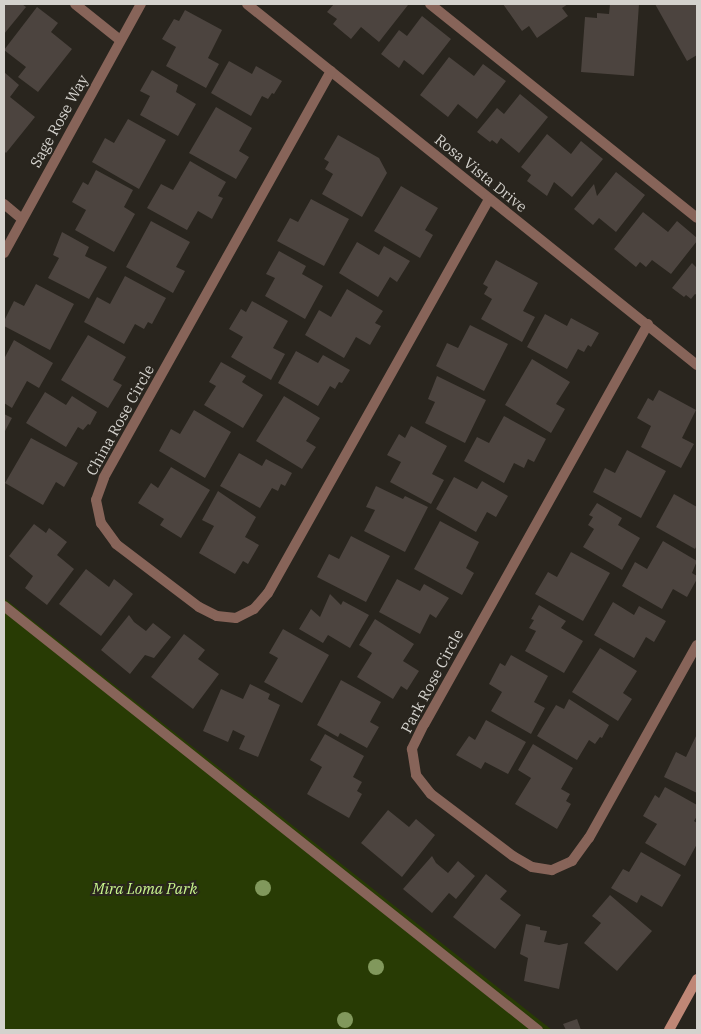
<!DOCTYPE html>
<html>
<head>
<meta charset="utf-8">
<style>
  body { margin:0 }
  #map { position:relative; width:701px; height:1034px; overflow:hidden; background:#29251e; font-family:"IBM Plex Serif",serif }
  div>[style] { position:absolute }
  .green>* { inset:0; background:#283b04 }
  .building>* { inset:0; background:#4c443f }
  .lane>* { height:10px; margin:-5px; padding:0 5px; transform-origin:5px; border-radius:5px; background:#876459 }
  .street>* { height:10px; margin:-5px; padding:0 5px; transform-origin:5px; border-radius:5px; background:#876459 }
  .secondary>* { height:10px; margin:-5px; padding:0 5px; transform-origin:5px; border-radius:5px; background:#bf8776 }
  .trees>* { width:16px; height:16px; margin:-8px; border-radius:50%; background:#81985c }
  span { translate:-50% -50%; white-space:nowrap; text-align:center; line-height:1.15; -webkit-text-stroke:4px #29251e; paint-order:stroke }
  .street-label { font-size:15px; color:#d4d2cd }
  .park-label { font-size:15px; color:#c9f68e; font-style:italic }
  .frame { position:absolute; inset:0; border:5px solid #d4d2cd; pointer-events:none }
</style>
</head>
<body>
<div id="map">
  <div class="green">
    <i style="clip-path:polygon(4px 598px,552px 1030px,4px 1030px)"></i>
  </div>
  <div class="building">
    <i style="clip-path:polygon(4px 4px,22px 4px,26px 7px,4px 34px)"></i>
    <i style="clip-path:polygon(334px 4px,406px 4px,408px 5px,379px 42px,361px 27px,351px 39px,333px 24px,337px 19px,327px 12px)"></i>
    <i style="clip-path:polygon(503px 4px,568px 4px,562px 8px,568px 16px,537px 38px,529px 26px,522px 31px)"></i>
    <i style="clip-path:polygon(610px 4px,639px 4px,634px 76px,581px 72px,585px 17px,597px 18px,597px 13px,609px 14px)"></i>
    <i style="clip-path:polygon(655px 4px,697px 4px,697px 55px,687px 61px)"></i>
    <i style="clip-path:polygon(37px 7px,58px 23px,51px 32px,72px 49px,38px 92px,18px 77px,26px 67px,4px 50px)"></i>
    <i style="clip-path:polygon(185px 10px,222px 30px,208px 58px,219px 64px,206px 88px,166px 66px,176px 47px,162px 39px,174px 19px,179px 21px)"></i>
    <i style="clip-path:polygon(422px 16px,451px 39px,423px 75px,404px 60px,399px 68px,381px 54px,399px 30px,407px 36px)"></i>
    <i style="clip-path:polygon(449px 57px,474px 76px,483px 64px,506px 81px,477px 119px,458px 104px,448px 117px,420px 95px)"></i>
    <i style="clip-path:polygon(229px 61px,252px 74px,256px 66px,282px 81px,274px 94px,272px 93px,268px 99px,262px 96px,251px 116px,211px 93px)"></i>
    <i style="clip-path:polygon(152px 70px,178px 85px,176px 92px,196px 104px,178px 136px,140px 115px,150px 96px,140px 91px)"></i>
    <i style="clip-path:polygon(4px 72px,19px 85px,10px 97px,35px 117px,6px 153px,4px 151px)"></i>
    <i style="clip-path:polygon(520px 94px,548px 117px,519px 153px,501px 138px,497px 144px,492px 140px,490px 142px,477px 132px,497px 108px,504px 114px)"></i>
    <i style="clip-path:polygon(216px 107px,252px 128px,239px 151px,249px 157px,236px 179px,189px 153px)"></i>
    <i style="clip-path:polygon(128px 119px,166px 140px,139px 189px,92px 162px,105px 138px,114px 143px)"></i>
    <i style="clip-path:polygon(547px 134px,571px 154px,581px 141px,603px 159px,572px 197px,554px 182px,547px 196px,527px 181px,531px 175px,521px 167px)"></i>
    <i style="clip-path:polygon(338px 135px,379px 158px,387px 173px,362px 217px,322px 194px,333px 174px,325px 169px,329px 162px,324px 159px)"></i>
    <i style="clip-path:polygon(190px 161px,226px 182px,218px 196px,223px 198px,212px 219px,198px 211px,187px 230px,147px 208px,161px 184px,173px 190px)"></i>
    <i style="clip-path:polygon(96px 170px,133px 190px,124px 207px,135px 214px,114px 252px,75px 230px,86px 210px,72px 202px,83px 182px,88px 185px)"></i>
    <i style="clip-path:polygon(616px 172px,645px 195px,616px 232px,599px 218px,593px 225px,574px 209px,594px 184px,597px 196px)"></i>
    <i style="clip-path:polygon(401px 186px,438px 208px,425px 230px,433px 235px,420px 258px,374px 231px)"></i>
    <i style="clip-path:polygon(311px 199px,349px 219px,324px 266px,277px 241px,290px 218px,298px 222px)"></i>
    <i style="clip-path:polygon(643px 212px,668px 232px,677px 221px,697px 238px,697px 241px,671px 274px,652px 260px,646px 267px,640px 262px,636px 267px,614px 249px)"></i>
    <i style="clip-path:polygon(151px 221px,190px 242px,176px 267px,185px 271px,173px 293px,126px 267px)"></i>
    <i style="clip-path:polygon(62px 232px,89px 247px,85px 256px,107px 267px,89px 299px,48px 278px,59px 258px,53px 255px)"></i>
    <i style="clip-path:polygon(357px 242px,379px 255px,384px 246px,410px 261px,397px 282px,390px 277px,378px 297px,339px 273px)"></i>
    <i style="clip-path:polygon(279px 251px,306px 266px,302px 274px,323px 286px,305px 319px,265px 296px,275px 278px,266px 274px)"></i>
    <i style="clip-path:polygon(496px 260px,538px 283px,523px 311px,535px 317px,522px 342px,481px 319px,492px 299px,484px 294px,488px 287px,483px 284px)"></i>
    <i style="clip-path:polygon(692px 263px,697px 268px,697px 295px,695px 294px,691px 299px,686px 295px,684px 297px,672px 288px)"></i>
    <i style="clip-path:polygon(125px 276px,166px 298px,152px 324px,148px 322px,144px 329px,135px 324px,124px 344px,84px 322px,97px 297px,110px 304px)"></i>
    <i style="clip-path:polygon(36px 284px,74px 304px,50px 350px,4px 326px,4px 321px,14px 301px,24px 306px)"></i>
    <i style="clip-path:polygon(347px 289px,383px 311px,375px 323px,381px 326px,370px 345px,356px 337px,344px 358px,305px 335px,319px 310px,331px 317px)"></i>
    <i style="clip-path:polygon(252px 301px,288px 321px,273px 348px,285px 354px,271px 380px,231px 357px,243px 337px,229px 329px,241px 309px,246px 312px)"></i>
    <i style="clip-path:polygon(545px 314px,567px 326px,571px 318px,599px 333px,591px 347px,588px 345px,584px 352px,578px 349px,567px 369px,527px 347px)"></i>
    <i style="clip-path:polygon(470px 325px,508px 344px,484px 391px,436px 366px,447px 343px,458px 348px)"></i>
    <i style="clip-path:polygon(88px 335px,126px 357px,113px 380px,122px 385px,108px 408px,61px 380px)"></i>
    <i style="clip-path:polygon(14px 340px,53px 363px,39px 388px,27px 381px,12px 408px,4px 403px,4px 359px)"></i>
    <i style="clip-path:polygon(296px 351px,318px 363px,323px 355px,350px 370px,342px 383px,339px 382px,335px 389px,330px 386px,318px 406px,278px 383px)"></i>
    <i style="clip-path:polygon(532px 359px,570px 382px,556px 404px,565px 409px,551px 433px,505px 405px)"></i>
    <i style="clip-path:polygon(221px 362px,246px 376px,242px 382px,263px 395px,243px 428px,204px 405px,216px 386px,209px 382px)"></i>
    <i style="clip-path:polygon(437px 376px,486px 400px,465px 443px,425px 423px,435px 402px,428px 399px)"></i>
    <i style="clip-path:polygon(659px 390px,696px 410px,682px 438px,694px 444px,681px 468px,641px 447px,651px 426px,637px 418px,648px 398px,653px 401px)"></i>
    <i style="clip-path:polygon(45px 392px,66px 405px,72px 396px,97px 412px,90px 425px,88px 424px,83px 430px,78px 427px,66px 447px,26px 423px)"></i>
    <i style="clip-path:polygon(284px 396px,320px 418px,306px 441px,316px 447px,302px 469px,256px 441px)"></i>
    <i style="clip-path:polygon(194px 410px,231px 432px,205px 478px,159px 451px,171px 429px,180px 434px)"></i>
    <i style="clip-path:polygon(4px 414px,12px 418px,4px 433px)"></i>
    <i style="clip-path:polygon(504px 416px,546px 439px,534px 462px,528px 459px,524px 468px,514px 463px,504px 483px,464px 461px,477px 437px,489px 443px)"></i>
    <i style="clip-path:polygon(411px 426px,447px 446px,432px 474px,444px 480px,431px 504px,390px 482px,401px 462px,387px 455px,399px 434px,405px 438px)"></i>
    <i style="clip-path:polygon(31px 438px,78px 463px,64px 487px,56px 482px,43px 505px,5px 483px)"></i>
    <i style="clip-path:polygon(627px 450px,666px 471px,641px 518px,593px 492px,605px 468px,615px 473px)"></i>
    <i style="clip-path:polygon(239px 453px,262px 466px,266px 459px,292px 473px,285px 486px,281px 484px,278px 491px,272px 488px,260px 508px,220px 486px)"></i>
    <i style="clip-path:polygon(171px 467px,210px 490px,181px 538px,160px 525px,164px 519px,138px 503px,151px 483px,158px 488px)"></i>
    <i style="clip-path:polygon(454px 477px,477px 489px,482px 481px,508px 496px,496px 517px,487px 512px,476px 532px,436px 509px)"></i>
    <i style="clip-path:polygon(376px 486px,403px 499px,405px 496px,428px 507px,405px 552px,364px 531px,375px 510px,366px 507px)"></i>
    <i style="clip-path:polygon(218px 491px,256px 517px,245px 537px,259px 545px,248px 564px,243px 561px,235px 574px,199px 553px,214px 526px,202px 520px)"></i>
    <i style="clip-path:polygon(674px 494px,697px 507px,697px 545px,695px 549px,656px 527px)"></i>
    <i style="clip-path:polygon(597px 503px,622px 518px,618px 525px,640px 538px,622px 570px,583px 547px,594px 529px,588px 525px,593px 517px,589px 515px)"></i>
    <i style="clip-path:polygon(440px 521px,479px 542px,466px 568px,474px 573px,462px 595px,414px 569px)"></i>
    <i style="clip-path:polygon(34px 524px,46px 533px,49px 528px,67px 542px,57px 555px,74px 569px,47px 605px,25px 588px,33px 576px,9px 556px)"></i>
    <i style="clip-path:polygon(351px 536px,390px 556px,366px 602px,317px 577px,329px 554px,339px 559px)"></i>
    <i style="clip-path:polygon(663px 541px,697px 561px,692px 573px,697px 576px,697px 579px,687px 597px,673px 589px,662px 609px,622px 586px,635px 562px,647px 569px)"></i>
    <i style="clip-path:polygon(571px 552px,610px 573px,583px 621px,535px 594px,548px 572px,557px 577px)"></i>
    <i style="clip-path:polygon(86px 569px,109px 587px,114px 579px,133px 594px,101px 636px,59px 604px)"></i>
    <i style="clip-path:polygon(397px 579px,420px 591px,424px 584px,449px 598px,436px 618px,430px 614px,420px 634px,379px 612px)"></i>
    <i style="clip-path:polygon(330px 594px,341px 605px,343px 601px,369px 615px,350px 648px,328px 635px,323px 643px,299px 629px,311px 609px,320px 617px)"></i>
    <i style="clip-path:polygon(613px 602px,634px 615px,639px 606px,666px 621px,654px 642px,646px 637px,634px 658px,594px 635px)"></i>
    <i style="clip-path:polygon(539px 605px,566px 621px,561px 628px,583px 641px,564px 673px,525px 651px,536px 631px,529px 628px,534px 620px,531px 619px)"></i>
    <i style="clip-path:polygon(129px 615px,134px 622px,146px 631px,153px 623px,171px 637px,154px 658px,145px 655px,130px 674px,101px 650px)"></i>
    <i style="clip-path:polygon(375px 619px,414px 644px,403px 661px,419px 671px,407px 690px,401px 686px,393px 699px,357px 677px,372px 653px,359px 645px)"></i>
    <i style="clip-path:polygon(283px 629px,329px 655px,302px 703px,264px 682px,278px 658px,269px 653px)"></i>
    <i style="clip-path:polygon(184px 634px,205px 650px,198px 659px,219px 674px,193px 709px,151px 677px)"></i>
    <i style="clip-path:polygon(600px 648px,637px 671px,623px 693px,632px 699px,618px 721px,572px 692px)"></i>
    <i style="clip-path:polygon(511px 655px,548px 676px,534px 702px,545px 708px,531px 734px,491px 711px,502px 692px,489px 684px,500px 663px,505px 666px)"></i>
    <i style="clip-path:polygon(341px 680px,381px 702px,370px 722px,379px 727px,367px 748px,340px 733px,338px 737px,317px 725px)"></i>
    <i style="clip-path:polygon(250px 684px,270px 694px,268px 699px,280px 705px,258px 757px,239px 749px,245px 736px,233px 730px,228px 742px,203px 731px,221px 689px,243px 699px)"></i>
    <i style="clip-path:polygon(569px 699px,609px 725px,602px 738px,600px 737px,595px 744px,589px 740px,577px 760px,537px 736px,556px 705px,564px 709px)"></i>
    <i style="clip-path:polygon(486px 720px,526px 742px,508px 774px,485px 762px,481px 769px,456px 755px,469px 736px,475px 740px)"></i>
    <i style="clip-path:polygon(325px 734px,364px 756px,353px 777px,362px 782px,357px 791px,362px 794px,349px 818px,307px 794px,322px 767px,310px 760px)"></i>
    <i style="clip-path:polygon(697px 734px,697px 793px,664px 777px,676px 752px,686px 757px)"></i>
    <i style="clip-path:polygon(533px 744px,573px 768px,561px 789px,570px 794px,566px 801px,571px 804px,557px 829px,515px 804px,531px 778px,518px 770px)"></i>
    <i style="clip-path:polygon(665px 787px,697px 805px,697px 816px,694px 821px,697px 823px,697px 844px,685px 866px,645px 843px,657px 824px,643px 816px,655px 795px,659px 798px)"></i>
    <i style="clip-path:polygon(388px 810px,409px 827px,416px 819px,435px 835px,402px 877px,361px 843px)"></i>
    <i style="clip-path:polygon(641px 852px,681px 875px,662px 907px,641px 895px,637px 903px,611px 888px,623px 869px,629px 872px)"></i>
    <i style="clip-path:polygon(432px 856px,436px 863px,448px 873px,458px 861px,475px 876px,456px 899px,449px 893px,432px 913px,403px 889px)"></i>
    <i style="clip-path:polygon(486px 874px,507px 891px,500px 899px,521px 915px,495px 949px,453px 917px)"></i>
    <i style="clip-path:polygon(610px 895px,652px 931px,617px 971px,584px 943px,601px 923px,592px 916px)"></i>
    <i style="clip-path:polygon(526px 924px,540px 927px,540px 930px,547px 931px,544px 942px,559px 945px,568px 943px,559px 989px,524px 981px,528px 958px,520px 954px)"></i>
    <i style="clip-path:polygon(577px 1019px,581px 1030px,566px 1030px,563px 1024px)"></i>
  </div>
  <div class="lane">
    <i style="left:430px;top:4px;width:342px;rotate:38.7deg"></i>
    <i style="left:4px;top:606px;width:682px;rotate:38.45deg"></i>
  </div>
  <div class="street">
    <i style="left:75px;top:4px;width:58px;rotate:38.7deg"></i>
    <i style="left:247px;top:4px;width:577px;rotate:38.74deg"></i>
    <i style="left:331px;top:71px;width:466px;rotate:119.2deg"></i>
    <i style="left:104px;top:478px;width:23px;rotate:110deg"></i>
    <i style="left:96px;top:500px;width:24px;rotate:78deg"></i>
    <i style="left:101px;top:523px;width:26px;rotate:54deg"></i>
    <i style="left:116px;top:544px;width:104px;rotate:37.2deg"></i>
    <i style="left:199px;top:607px;width:20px;rotate:27deg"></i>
    <i style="left:217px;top:616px;width:19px;rotate:6deg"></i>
    <i style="left:236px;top:618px;width:20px;rotate:-27deg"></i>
    <i style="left:254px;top:609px;width:21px;rotate:-49deg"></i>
    <i style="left:268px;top:593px;width:452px;rotate:-60.7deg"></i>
    <i style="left:4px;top:204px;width:23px;rotate:40deg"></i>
    <i style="left:4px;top:253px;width:284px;rotate:-61.2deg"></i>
    <i style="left:648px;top:324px;width:458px;rotate:119.2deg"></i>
    <i style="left:424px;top:724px;width:28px;rotate:116deg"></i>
    <i style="left:412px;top:749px;width:26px;rotate:81deg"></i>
    <i style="left:416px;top:775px;width:24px;rotate:52deg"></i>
    <i style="left:431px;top:794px;width:103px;rotate:37.1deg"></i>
    <i style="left:513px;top:856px;width:22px;rotate:30deg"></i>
    <i style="left:532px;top:867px;width:20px;rotate:9deg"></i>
    <i style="left:552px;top:870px;width:22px;rotate:-24deg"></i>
    <i style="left:572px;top:861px;width:29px;rotate:-54deg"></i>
    <i style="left:589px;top:838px;width:221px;rotate:-60.8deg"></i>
  </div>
  <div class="secondary">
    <i style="left:669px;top:1030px;width:58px;rotate:-61.2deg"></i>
  </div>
  <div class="trees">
    <i style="left:263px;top:888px"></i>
    <i style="left:376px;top:967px"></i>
    <i style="left:345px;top:1020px"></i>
  </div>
  <div class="street-label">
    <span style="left:59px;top:121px;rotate:-61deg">Sage Rose Way</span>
    <span style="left:481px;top:173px;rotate:39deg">Rosa Vista Drive</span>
    <span style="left:120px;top:420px;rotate:-61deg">China Rose Circle</span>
    <span style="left:432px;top:681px;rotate:-62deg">Park Rose Circle</span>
  </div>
  <div class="park-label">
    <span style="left:145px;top:889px">Mira Loma Park</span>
  </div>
  <div class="frame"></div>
</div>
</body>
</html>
